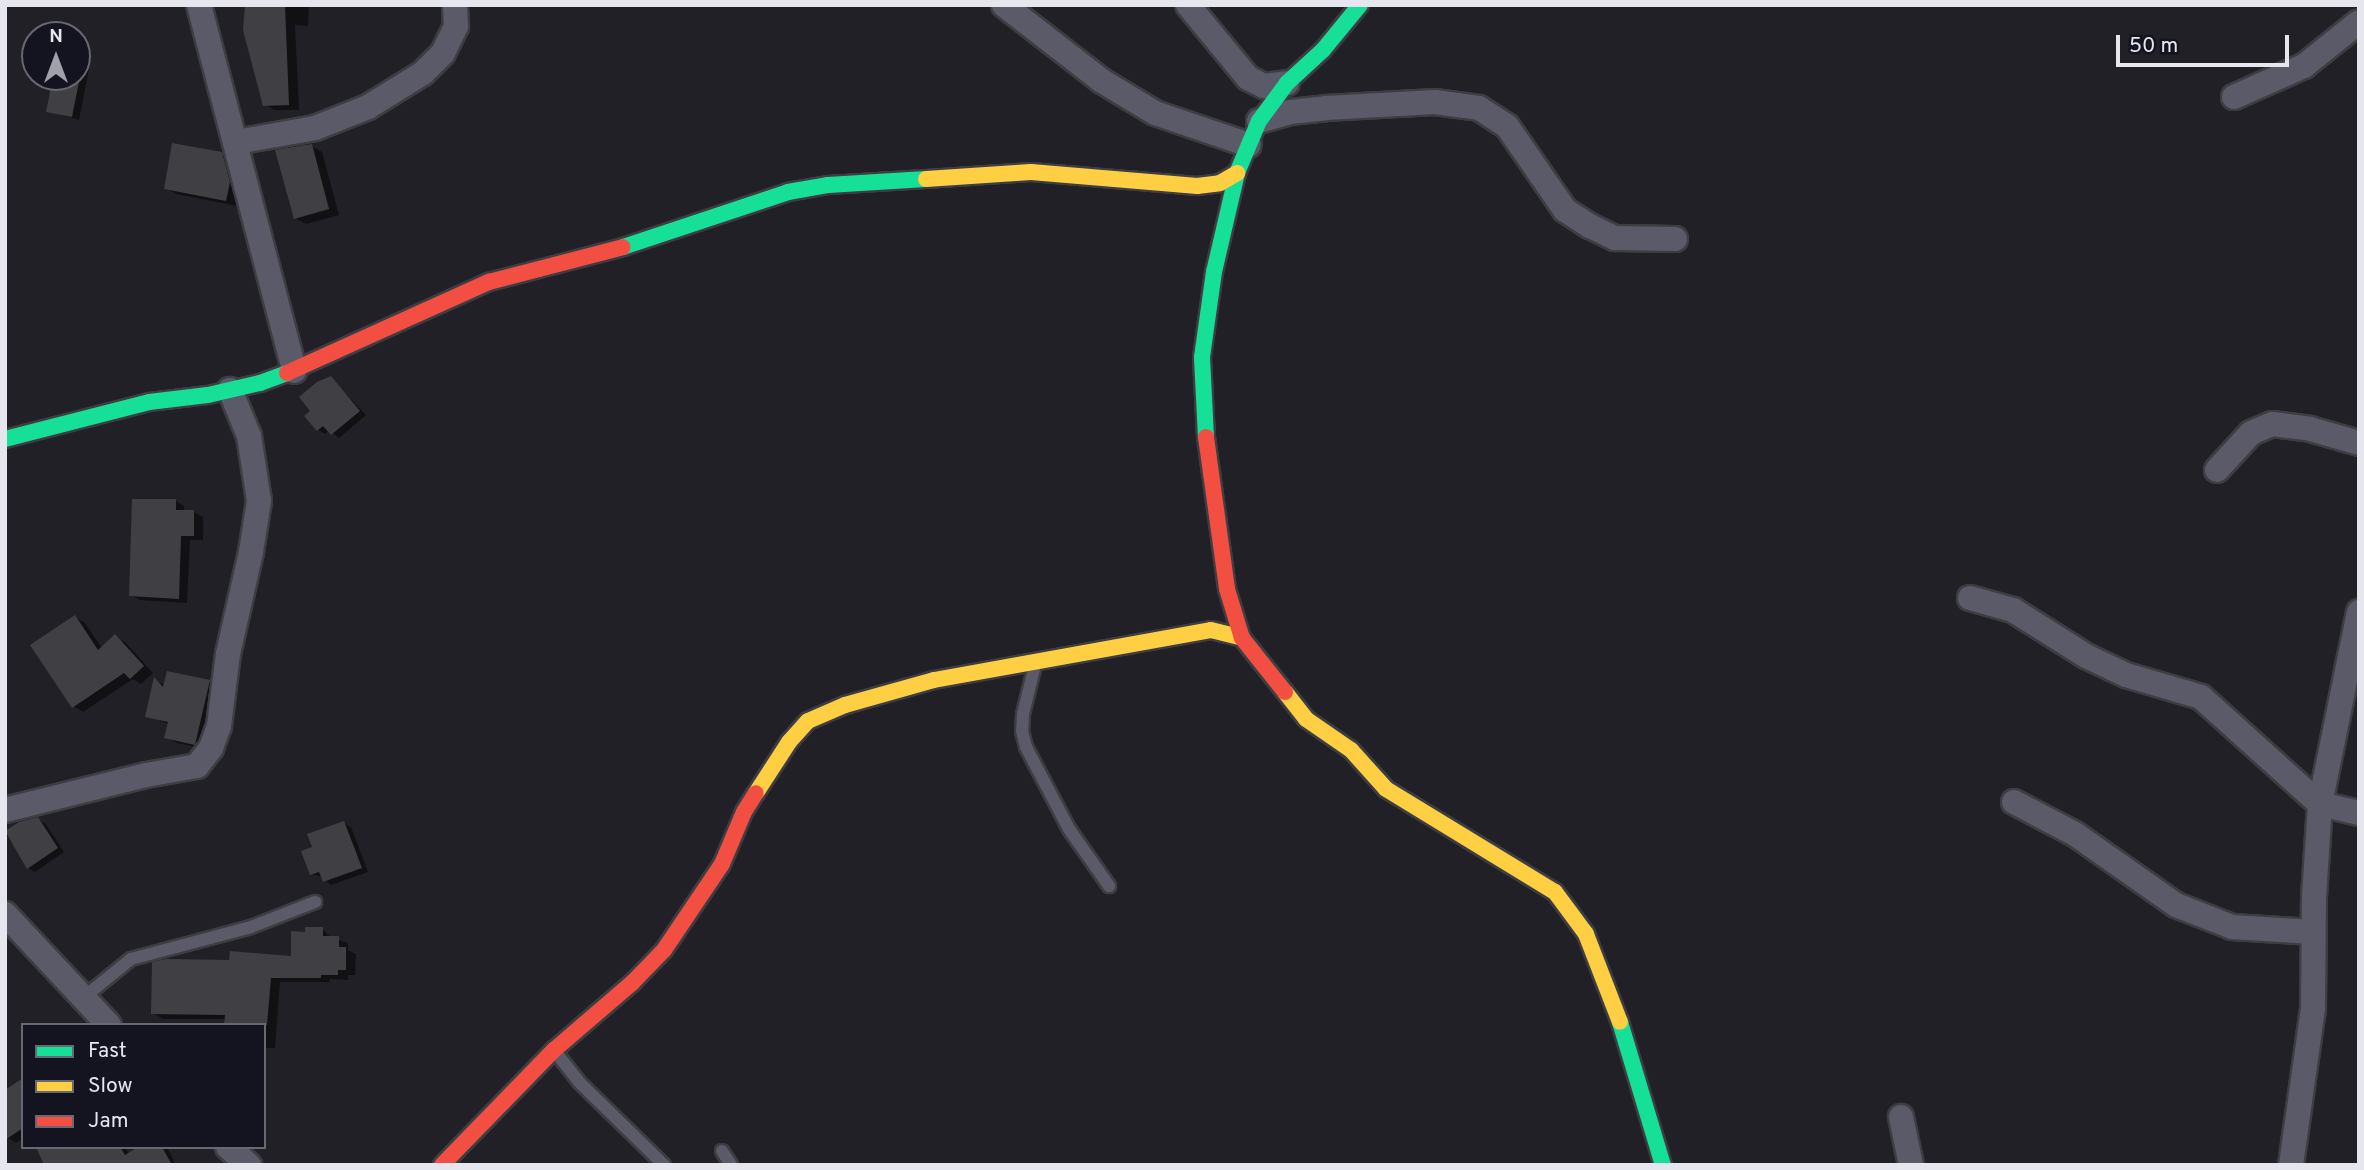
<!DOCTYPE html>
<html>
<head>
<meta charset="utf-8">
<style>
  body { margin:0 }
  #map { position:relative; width:2364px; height:1170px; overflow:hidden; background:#212027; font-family:Overpass,sans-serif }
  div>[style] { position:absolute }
  .shadow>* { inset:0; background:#0007 }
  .building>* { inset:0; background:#403f44 }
  .roads { filter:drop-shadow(2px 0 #3d3d42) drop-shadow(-2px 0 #3d3d42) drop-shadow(0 2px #3d3d42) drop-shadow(0 -2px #3d3d42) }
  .lane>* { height:12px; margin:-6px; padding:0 6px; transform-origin:6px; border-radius:6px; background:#5b5a69 }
  .street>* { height:24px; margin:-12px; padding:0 12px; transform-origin:12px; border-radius:12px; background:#5b5a69 }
  .fast>* { height:16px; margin:-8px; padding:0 8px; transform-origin:8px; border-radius:8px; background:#16e098 }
  .slow>* { height:16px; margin:-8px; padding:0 8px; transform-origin:8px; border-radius:8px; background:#ffcf43 }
  .jam>* { height:16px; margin:-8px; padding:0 8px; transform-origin:8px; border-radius:8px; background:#f24e42 }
  span { translate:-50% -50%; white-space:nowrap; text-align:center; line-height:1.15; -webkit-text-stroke:5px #141421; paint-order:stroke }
  .frame { position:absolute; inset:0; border:7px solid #e6e6ef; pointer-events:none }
  .legend { position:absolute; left:21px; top:1023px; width:245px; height:126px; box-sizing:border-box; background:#141421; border:2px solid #686873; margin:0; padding:9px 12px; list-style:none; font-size:21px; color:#e6e6ef }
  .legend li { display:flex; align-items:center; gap:14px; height:35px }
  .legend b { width:35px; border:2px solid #686873 }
  .north { position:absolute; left:21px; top:21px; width:70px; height:70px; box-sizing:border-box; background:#141421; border:2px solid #686873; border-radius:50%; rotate:0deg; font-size:19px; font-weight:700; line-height:28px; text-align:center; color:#e6e6ef }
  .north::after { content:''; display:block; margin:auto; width:24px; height:32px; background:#a1a1a9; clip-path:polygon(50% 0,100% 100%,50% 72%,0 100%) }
  .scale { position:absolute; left:2116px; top:35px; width:173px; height:32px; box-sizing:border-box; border:4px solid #e6e6ef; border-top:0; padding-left:9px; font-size:21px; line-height:24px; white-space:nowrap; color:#e6e6ef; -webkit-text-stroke:5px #141421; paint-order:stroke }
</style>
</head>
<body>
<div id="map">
  <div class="shadow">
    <i style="clip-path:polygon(246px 5px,309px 5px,308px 26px,295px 25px,299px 110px,275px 110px,265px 105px)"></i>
    <i style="clip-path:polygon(77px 64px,89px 69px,79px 120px,48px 111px,55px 77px,77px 77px)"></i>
    <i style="clip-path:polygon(312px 146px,322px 152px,339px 215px,306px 224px,295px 218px)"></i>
    <i style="clip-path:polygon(221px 154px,232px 160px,240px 189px,237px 206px,176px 194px,166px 188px)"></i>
    <i style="clip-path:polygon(331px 378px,366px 415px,339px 438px,329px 430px,325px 434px,318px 430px,313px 411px)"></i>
    <i style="clip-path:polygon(175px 500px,184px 506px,184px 512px,194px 512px,203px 517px,203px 540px,190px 540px,187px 603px,140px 600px,131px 595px)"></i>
    <i style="clip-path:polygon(75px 617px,85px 623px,102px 648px,115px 636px,125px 642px,153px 673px,141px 684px,133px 679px,83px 712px,73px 706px)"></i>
    <i style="clip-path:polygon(155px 680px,166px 686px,209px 682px,220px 688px,206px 749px,177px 743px,166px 737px,169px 724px,147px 716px)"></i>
    <i style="clip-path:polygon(37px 819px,45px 823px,64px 852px,35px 872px,29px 868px,5px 833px,20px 823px)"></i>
    <i style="clip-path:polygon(344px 823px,351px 827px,368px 872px,331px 885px,322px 877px,311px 874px,314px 848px)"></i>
    <i style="clip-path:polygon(322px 929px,332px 938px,348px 943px,348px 950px,356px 954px,355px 975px,348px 975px,348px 980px,330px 979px,330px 982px,280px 982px,275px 1048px,264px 1048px,264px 1025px,226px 1019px,163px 1019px,153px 1013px,231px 961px,293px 958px,307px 933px)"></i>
    <i style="clip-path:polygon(23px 1080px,23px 1138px,16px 1143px,8px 1138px)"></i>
    <i style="clip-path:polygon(38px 1147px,125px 1147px,129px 1154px,142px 1147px,167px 1147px,176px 1165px,46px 1165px)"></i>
  </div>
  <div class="building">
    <i style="clip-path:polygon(245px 5px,285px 5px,289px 105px,263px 106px,243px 30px)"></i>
    <i style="clip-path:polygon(53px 77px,80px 77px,72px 117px,46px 112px)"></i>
    <i style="clip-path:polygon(172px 143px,222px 152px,230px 182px,226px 201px,164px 189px)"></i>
    <i style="clip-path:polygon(312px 144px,329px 209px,294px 219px,275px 150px)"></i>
    <i style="clip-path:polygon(331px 376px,360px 411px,331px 435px,323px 426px,317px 431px,304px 416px,310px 411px,299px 397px,317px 382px)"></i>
    <i style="clip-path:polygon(132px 499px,176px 499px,176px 510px,194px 510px,194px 536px,181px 536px,179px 599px,129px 596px)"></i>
    <i style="clip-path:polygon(75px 615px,98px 650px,115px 634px,144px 666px,130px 679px,124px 673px,72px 708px,30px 645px)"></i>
    <i style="clip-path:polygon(167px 671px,210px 680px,195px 745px,164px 738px,168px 722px,145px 717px,154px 677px,163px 687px)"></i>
    <i style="clip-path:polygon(38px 817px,58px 848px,27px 869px,5px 831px,19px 822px)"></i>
    <i style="clip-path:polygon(344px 821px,362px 868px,323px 882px,319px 872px,310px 875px,301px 851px,312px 847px,307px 834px)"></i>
    <i style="clip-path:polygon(305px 927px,323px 927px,323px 936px,339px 936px,339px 947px,346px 947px,346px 970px,338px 970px,338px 975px,321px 975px,321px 978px,271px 978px,267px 1025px,224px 1025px,225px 1015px,151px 1014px,152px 962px,166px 959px,229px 960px,230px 951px,291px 956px,291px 931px,305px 932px)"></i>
    <i style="clip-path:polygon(23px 1078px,23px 1128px,5px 1140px,5px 1090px)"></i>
    <i style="clip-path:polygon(36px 1147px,120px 1147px,125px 1155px,138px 1147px,162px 1147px,172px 1165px,44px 1165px)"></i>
  </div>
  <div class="roads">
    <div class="lane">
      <i style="left:1035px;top:665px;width:50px;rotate:103.8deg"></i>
      <i style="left:1023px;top:714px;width:17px;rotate:93deg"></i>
      <i style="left:1022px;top:731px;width:16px;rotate:76deg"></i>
      <i style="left:1026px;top:747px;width:93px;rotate:62.3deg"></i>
      <i style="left:1069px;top:829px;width:70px;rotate:54.9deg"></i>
      <i style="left:83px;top:998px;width:62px;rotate:-39.1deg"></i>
      <i style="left:131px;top:959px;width:124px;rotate:-14.9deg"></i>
      <i style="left:251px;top:927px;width:69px;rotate:-21.3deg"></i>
      <i style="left:554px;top:1050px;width:42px;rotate:51.8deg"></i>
      <i style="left:580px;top:1083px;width:117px;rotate:44.3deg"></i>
      <i style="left:722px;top:1151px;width:17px;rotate:57deg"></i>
    </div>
    <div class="street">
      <i style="left:199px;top:5px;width:378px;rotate:75.4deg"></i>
      <i style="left:1004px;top:5px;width:124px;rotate:37.8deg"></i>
      <i style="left:1102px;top:81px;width:62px;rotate:31.1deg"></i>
      <i style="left:1155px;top:113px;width:99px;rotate:18.8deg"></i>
      <i style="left:1188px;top:5px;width:94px;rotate:50.6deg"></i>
      <i style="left:1248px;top:78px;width:18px;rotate:27deg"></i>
      <i style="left:1264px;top:86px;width:23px;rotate:-7deg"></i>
      <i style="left:2234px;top:97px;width:77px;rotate:-23.9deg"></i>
      <i style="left:2304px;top:66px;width:70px;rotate:-38.7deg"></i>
      <i style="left:1259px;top:121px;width:32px;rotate:-16deg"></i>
      <i style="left:1290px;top:112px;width:36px;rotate:-6deg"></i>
      <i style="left:1326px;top:108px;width:109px;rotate:-3.2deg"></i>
      <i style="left:1435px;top:102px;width:44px;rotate:7.8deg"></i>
      <i style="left:1479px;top:108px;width:33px;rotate:33deg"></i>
      <i style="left:1507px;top:126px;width:102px;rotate:55.4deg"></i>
      <i style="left:1565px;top:210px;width:30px;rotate:33deg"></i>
      <i style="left:1590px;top:226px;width:28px;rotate:26deg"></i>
      <i style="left:1615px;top:238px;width:60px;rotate:1deg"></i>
      <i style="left:236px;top:142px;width:80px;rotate:-10deg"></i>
      <i style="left:315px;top:128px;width:57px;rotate:-21.6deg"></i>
      <i style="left:368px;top:107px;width:65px;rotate:-31.7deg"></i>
      <i style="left:423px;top:73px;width:28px;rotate:-45deg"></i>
      <i style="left:443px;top:53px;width:30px;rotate:-64deg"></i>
      <i style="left:456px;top:26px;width:21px;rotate:-93deg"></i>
      <i style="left:2217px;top:470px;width:50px;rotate:-47.4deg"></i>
      <i style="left:2251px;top:433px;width:23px;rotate:-23deg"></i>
      <i style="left:2272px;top:424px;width:38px;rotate:7deg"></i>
      <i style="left:2310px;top:429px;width:51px;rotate:15.9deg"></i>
      <i style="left:1970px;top:598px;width:45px;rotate:15.6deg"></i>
      <i style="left:2013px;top:610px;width:86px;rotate:32.2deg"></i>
      <i style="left:2086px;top:656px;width:44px;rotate:25.4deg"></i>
      <i style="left:2126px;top:675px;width:78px;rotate:16.3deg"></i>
      <i style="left:2201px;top:697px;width:160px;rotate:42deg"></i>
      <i style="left:2320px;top:804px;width:40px;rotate:13deg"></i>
      <i style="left:2014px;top:802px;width:69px;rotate:27.7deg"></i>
      <i style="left:2075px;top:834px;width:123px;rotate:35.1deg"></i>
      <i style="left:2176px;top:905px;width:60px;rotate:21.4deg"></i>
      <i style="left:2232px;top:927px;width:81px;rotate:3.5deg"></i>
      <i style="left:5px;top:810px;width:145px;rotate:-13.9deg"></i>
      <i style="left:146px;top:775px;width:52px;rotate:-10deg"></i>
      <i style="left:197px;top:766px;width:23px;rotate:-52deg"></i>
      <i style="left:211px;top:748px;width:23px;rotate:-70deg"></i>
      <i style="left:219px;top:726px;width:73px;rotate:-82.9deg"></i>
      <i style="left:228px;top:654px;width:105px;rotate:-77.3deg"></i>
      <i style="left:251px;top:552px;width:52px;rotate:-81.1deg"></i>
      <i style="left:259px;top:501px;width:66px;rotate:-98.7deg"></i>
      <i style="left:249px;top:436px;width:50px;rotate:-112.4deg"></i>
      <i style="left:5px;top:914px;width:152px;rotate:46.9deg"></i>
      <i style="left:1901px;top:1117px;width:49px;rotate:78.2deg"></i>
      <i style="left:228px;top:1147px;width:28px;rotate:41deg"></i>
      <i style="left:2291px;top:1165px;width:159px;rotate:-82deg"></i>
      <i style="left:2313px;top:1008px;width:111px;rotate:-89.5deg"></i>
      <i style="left:2314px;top:897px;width:93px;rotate:-86.3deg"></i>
      <i style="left:2320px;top:804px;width:196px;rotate:-78.5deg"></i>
    </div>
    <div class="fast">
      <i style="left:623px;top:247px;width:174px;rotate:-18.4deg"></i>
      <i style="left:788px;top:192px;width:41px;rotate:-9.9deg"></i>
      <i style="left:828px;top:185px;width:98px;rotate:-3.5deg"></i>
      <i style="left:1206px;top:437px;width:80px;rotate:-92.9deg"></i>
      <i style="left:1202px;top:357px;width:86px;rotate:-82deg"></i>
      <i style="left:1214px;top:272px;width:102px;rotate:-76.9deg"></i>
      <i style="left:1237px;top:173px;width:56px;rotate:-67.1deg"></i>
      <i style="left:1259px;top:121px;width:47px;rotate:-53.6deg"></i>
      <i style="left:1287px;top:83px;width:49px;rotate:-42.5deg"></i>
      <i style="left:1323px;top:50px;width:58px;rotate:-50.6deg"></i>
      <i style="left:5px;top:439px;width:149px;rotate:-14.4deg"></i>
      <i style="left:149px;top:402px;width:59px;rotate:-6.8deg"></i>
      <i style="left:208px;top:395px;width:53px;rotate:-13deg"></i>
      <i style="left:260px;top:383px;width:29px;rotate:-20deg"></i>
      <i style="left:1620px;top:1022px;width:149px;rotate:73.3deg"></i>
    </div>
    <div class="slow">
      <i style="left:926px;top:179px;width:105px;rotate:-3.8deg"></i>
      <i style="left:1031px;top:172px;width:167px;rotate:4.8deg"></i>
      <i style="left:1197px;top:186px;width:23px;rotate:-7deg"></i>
      <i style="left:1220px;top:183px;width:20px;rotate:-30deg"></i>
      <i style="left:1285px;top:692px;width:34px;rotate:52deg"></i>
      <i style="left:1306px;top:719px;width:55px;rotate:34.6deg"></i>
      <i style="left:1351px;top:750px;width:52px;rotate:48.1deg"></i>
      <i style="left:1386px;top:789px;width:198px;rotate:31.4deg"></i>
      <i style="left:1555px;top:892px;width:52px;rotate:53.6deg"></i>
      <i style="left:1586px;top:934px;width:94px;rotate:68.9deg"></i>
      <i style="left:756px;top:793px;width:61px;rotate:-57.1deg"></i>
      <i style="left:789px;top:742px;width:28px;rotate:-48deg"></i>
      <i style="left:808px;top:721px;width:40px;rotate:-23.4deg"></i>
      <i style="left:845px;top:705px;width:92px;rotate:-15.7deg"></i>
      <i style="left:934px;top:680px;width:281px;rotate:-10.2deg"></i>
      <i style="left:1211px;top:630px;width:32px;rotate:14deg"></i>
    </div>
    <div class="jam">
      <i style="left:287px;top:373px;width:222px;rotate:-24.3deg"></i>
      <i style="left:489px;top:282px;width:138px;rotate:-14.6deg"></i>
      <i style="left:1206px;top:437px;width:153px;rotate:82.1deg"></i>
      <i style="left:1227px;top:589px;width:51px;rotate:73deg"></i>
      <i style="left:1242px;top:638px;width:69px;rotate:51.5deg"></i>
      <i style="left:442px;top:1165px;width:161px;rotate:-45.8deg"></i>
      <i style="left:554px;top:1050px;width:103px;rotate:-40.7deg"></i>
      <i style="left:632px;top:983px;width:46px;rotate:-45.9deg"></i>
      <i style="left:664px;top:950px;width:104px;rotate:-56deg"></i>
      <i style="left:722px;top:864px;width:56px;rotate:-67.1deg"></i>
      <i style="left:744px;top:812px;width:22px;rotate:-58deg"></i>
    </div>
  </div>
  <div class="frame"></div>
  <ul class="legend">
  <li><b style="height:9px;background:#16e098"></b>Fast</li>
  <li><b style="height:9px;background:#ffcf43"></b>Slow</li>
  <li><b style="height:9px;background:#f24e42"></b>Jam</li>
  </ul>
  <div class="north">N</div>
  <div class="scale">50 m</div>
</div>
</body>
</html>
